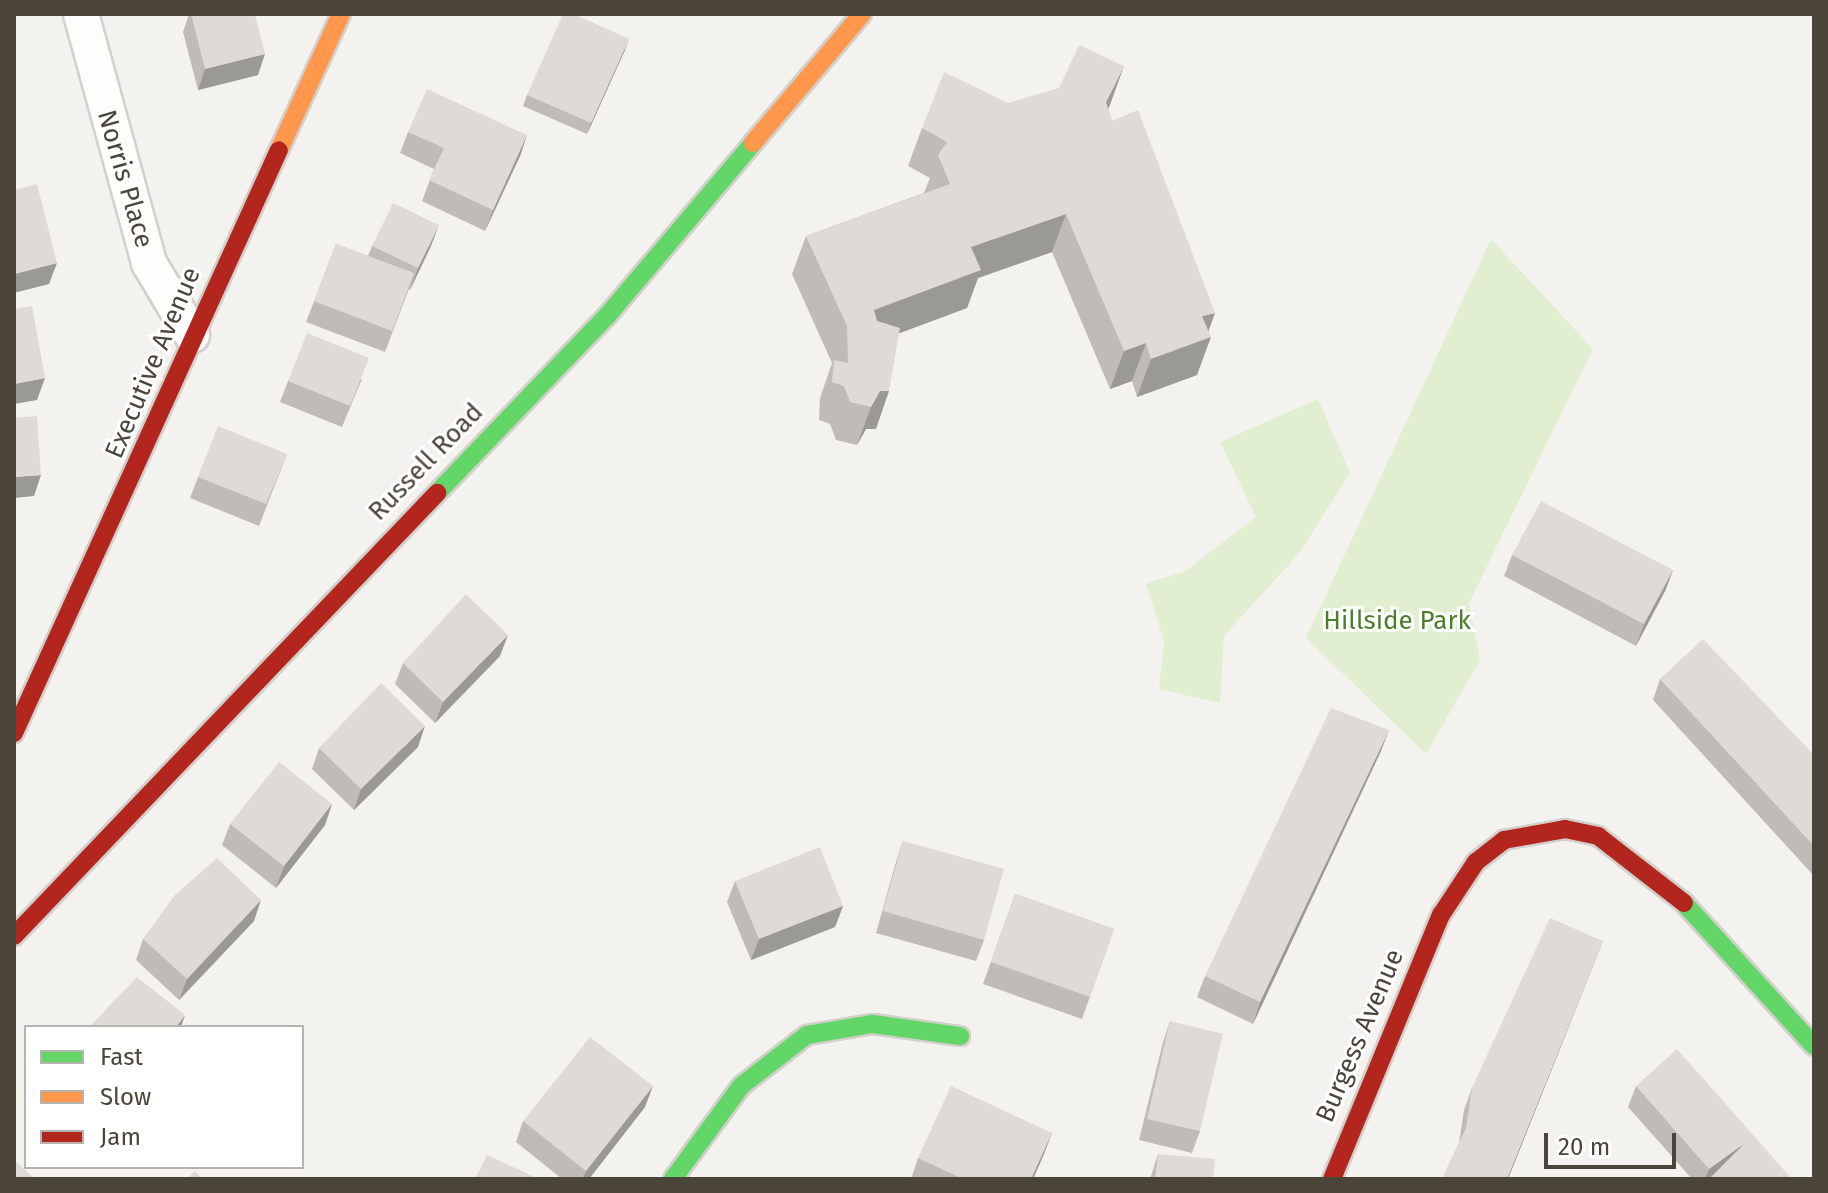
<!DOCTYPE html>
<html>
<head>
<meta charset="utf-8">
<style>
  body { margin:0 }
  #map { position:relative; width:1828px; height:1193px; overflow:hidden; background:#f4f2ee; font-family:"Fira Sans",sans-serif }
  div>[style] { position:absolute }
  .green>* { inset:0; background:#e1eecf }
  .roads { filter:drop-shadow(2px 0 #d2d0cb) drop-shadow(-2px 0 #d2d0cb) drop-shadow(0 2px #d2d0cb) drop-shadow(0 -2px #d2d0cb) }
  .street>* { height:34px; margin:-17px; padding:0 17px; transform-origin:17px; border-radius:17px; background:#fdfdfc }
  .fast>* { height:18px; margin:-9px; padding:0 9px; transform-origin:9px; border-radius:9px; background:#63d668 }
  .slow>* { height:18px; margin:-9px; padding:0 9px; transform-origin:9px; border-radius:9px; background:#ff974d }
  .jam>* { height:18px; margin:-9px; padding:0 9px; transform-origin:9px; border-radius:9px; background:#b3261e }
  .wall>* { inset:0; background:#bfbcb8 }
  .shaded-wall>* { inset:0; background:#9b9996 }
  .building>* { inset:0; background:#dedbd6 }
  span { translate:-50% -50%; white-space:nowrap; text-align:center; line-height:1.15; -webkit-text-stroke:6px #fff; paint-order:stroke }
  .street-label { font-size:26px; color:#4b4439 }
  .park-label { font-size:26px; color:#4a7f2a }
  .frame { position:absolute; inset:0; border:16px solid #4b4439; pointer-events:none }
  .legend { position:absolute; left:24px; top:1025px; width:280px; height:144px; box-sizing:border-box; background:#fff; border:2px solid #b7b4b0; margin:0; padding:10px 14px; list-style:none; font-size:24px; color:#4b4439 }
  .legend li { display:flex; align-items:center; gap:16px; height:40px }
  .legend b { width:40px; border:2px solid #b7b4b0 }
  .scale { position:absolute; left:1544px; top:1133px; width:132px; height:36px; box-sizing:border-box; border:4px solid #4b4439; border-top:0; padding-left:10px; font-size:24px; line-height:28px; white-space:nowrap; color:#4b4439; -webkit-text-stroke:6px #fff; paint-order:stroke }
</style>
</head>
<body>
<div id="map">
  <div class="green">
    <i style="clip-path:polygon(1491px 239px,1593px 349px,1469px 603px,1480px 660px,1426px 754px,1306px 638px)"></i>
    <i style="clip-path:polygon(1318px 399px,1350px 473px,1300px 552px,1224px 636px,1220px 703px,1159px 689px,1164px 642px,1146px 583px,1184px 572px,1256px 517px,1220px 442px)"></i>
  </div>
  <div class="roads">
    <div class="street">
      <i style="left:81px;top:14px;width:258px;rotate:74.7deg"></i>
      <i style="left:149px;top:263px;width:84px;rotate:59.2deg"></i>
    </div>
    <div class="fast">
      <i style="left:437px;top:493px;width:245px;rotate:-46.2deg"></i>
      <i style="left:607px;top:316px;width:226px;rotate:-49.8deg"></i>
      <i style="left:1684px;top:903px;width:193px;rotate:47.7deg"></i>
      <i style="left:673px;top:1179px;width:115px;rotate:-53.8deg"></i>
      <i style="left:741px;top:1086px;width:83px;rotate:-37.7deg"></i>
      <i style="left:807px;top:1035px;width:67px;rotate:-9.5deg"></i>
      <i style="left:873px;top:1024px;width:88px;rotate:7.9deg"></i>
    </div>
    <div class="slow">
      <i style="left:753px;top:143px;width:169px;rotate:-49.8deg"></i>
      <i style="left:279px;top:150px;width:149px;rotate:-65.5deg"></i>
    </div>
    <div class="jam">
      <i style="left:14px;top:733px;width:640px;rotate:-65.56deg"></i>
      <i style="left:14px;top:936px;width:613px;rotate:-46.32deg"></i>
      <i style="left:1332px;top:1179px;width:286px;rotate:-67.6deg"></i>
      <i style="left:1441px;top:915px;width:64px;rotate:-56.6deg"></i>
      <i style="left:1476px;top:862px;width:36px;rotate:-38deg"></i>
      <i style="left:1504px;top:840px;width:62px;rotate:-10.2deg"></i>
      <i style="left:1565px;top:829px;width:34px;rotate:12deg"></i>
      <i style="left:1598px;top:836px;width:109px;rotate:37.9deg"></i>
    </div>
  </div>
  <div class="wall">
    <i style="clip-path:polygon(189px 14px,255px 14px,258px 75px,198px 90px,183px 32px)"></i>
    <i style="clip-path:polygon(625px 50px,587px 134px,523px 106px,527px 95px)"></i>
    <i style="clip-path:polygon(1008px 103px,1110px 105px,1108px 108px,1112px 121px,1208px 331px,1197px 375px,1137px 397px,1132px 381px,1110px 389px,1052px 252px,978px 278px,967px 308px,899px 333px,876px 429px,866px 429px,857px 445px,836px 440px,830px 424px,819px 420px,820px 398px,832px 363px,792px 274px,806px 236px,924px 193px,930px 178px,908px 166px,922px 128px)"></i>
    <i style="clip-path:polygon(408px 132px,527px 135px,520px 156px,485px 231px,422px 201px,434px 169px,400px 153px)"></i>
    <i style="clip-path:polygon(336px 244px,368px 256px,372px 246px,431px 246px,410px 290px,409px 289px,385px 352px,306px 322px)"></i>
    <i style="clip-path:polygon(362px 379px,342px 427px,280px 402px,288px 381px)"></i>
    <i style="clip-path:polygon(287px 454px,259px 526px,190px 498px,198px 477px)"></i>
    <i style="clip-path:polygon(1512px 555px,1673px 570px,1665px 591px,1636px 646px,1504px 576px)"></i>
    <i style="clip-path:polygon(500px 656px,435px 723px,395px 684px,403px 663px)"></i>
    <i style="clip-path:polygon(1660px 679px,1814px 755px,1814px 876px,1653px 700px)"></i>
    <i style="clip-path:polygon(418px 747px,354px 810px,312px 769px,319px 748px)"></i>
    <i style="clip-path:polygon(1381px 751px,1253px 1024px,1197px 997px,1205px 976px)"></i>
    <i style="clip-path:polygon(332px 804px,325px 825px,276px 888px,222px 845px,230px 824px)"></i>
    <i style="clip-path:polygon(903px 841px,984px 940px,976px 961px,876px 933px,896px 862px)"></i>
    <i style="clip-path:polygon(735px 881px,843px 906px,835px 927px,751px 960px,727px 902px)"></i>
    <i style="clip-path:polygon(1015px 894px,1114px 929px,1082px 1019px,983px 984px)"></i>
    <i style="clip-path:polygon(254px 921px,179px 1000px,136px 960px,143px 939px)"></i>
    <i style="clip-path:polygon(1603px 941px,1508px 1179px,1442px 1179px,1459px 1143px,1464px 1110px,1472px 1088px)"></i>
    <i style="clip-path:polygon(1170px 1021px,1200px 1131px,1192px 1153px,1139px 1140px,1163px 1042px)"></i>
    <i style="clip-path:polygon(1636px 1086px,1792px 1179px,1692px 1179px,1628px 1107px)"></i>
    <i style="clip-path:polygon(645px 1107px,589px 1179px,562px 1179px,516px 1142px,523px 1121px)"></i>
    <i style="clip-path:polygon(1052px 1133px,1044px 1154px,1033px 1179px,911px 1179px,918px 1158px)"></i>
    <i style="clip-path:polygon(1158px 1154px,1213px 1179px,1150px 1179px)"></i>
  </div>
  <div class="shaded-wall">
    <i style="clip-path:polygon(629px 39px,625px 50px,587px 134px,591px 123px)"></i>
    <i style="clip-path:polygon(265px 54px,258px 75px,198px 90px,205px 69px)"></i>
    <i style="clip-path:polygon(1124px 66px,1110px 105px,1093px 140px,1106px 102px)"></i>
    <i style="clip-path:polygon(527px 135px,520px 156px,485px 231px,493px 210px)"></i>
    <i style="clip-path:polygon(1066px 214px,1052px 252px,978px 278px,967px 308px,860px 348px,874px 310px,971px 247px)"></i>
    <i style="clip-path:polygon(439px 225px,431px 246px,410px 290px,418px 268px)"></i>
    <i style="clip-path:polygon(57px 263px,49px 284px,14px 293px,14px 274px)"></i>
    <i style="clip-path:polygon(1215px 313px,1206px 338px,1211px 337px,1197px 375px,1137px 397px,1151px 359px,1202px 316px)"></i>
    <i style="clip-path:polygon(1146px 343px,1132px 381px,1110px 389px,1124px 351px)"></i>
    <i style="clip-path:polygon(45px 378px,37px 400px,14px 404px,14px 384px)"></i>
    <i style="clip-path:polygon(880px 391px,889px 391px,876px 429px,866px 429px,857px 445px,871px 407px)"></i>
    <i style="clip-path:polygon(41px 475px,34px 496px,14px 498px,14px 477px)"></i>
    <i style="clip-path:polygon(1673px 570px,1665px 591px,1636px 646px,1644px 624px)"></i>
    <i style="clip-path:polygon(508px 635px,500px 656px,435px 723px,443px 702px)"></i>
    <i style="clip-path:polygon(425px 726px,418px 747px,354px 810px,361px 789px)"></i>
    <i style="clip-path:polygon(1389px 730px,1381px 751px,1253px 1024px,1260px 1002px)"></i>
    <i style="clip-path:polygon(332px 804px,325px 825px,276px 888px,284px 866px)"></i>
    <i style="clip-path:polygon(261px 900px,254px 921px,179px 1000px,187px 979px)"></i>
    <i style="clip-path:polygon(843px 906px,835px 927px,751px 960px,759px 939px)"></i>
    <i style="clip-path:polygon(1603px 941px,1508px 1179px,1507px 1179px)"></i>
    <i style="clip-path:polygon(185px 1015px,181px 1027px,176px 1027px)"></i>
    <i style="clip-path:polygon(653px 1086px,645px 1107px,589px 1179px,583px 1179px,586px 1171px)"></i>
    <i style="clip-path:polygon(1052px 1133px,1044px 1154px,1033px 1179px,1031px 1179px)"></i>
    <i style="clip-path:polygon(1745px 1143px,1717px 1179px,1705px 1179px,1709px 1169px)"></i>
  </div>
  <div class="building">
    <i style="clip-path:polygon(191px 14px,255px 14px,265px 54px,205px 69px)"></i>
    <i style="clip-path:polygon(563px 14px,574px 14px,629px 39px,591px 123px,527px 95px)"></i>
    <i style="clip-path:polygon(1079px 45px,1124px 66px,1106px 102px,1112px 121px,1138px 110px,1215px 313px,1202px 316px,1211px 337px,1151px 359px,1146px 343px,1124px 351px,1066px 214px,971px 247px,981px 270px,874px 310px,877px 321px,900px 328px,889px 391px,880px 391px,871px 407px,850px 402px,844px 386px,832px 382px,834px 360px,848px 363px,847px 326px,806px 236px,950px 184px,938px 155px,947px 142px,922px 128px,944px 72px,1008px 103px,1059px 88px)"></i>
    <i style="clip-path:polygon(427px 89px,527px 135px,493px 210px,429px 180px,444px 148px,408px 132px)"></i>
    <i style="clip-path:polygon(37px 184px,57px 263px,14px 274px,14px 190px)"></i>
    <i style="clip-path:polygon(393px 203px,439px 225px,418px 268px,372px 246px)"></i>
    <i style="clip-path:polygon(336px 244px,414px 273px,392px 331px,314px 301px)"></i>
    <i style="clip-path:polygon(32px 306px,45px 378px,14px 384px,14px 309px)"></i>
    <i style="clip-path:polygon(307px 333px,369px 358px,350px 406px,288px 381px)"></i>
    <i style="clip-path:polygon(37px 416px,41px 475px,14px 477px,14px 418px)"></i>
    <i style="clip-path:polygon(218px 426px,287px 454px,266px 504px,198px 477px)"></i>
    <i style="clip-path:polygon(1541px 501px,1673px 570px,1644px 624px,1512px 555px)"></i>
    <i style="clip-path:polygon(466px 594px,508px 635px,443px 702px,403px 663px)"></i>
    <i style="clip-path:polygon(1703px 639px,1814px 755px,1814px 846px,1660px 679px)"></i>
    <i style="clip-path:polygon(381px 683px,425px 726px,361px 789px,319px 748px)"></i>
    <i style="clip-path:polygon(1331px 708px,1389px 730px,1260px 1002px,1205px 976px)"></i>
    <i style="clip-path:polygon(279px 762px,332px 804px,284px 866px,230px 824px)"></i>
    <i style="clip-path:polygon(903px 841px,1004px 869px,984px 940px,883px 911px)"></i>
    <i style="clip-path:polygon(820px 847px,843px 906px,759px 939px,735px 881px)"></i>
    <i style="clip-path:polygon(217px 858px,261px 900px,187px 979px,143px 939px,175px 895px)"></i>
    <i style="clip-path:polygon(1015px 894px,1114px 929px,1090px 997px,991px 962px)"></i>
    <i style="clip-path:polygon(1550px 918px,1603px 941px,1507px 1179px,1442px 1179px,1466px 1128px,1472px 1088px)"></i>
    <i style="clip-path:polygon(137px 977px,185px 1015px,176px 1027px,93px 1027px,91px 1025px)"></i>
    <i style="clip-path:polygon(1170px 1021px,1223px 1034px,1200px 1131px,1147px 1119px)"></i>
    <i style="clip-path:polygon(590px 1037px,653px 1086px,586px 1171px,523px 1121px)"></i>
    <i style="clip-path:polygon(1677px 1049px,1792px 1179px,1709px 1179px,1745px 1143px,1709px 1169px,1636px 1086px)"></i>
    <i style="clip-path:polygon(951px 1086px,1052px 1133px,1031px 1179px,963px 1179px,918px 1158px)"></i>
    <i style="clip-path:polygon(1158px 1154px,1215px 1159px,1213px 1179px,1155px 1179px)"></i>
    <i style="clip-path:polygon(487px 1155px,539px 1179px,475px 1179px)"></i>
    <i style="clip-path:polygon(14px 1160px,35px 1179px,14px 1179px)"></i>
    <i style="clip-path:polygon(195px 1171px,202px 1179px,187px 1179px)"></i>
  </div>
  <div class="street-label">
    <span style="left:125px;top:179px;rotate:74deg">Norris Place</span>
    <span style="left:153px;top:363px;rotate:-67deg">Executive Avenue</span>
    <span style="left:426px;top:462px;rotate:-46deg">Russell Road</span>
    <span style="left:1360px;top:1036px;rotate:-67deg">Burgess Avenue</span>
  </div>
  <div class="park-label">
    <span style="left:1397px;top:621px">Hillside Park</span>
  </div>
  <div class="frame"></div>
  <ul class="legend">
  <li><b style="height:10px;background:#63d668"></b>Fast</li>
  <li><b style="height:10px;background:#ff974d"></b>Slow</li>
  <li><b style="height:10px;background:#b3261e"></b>Jam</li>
  </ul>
  <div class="scale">20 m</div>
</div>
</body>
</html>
